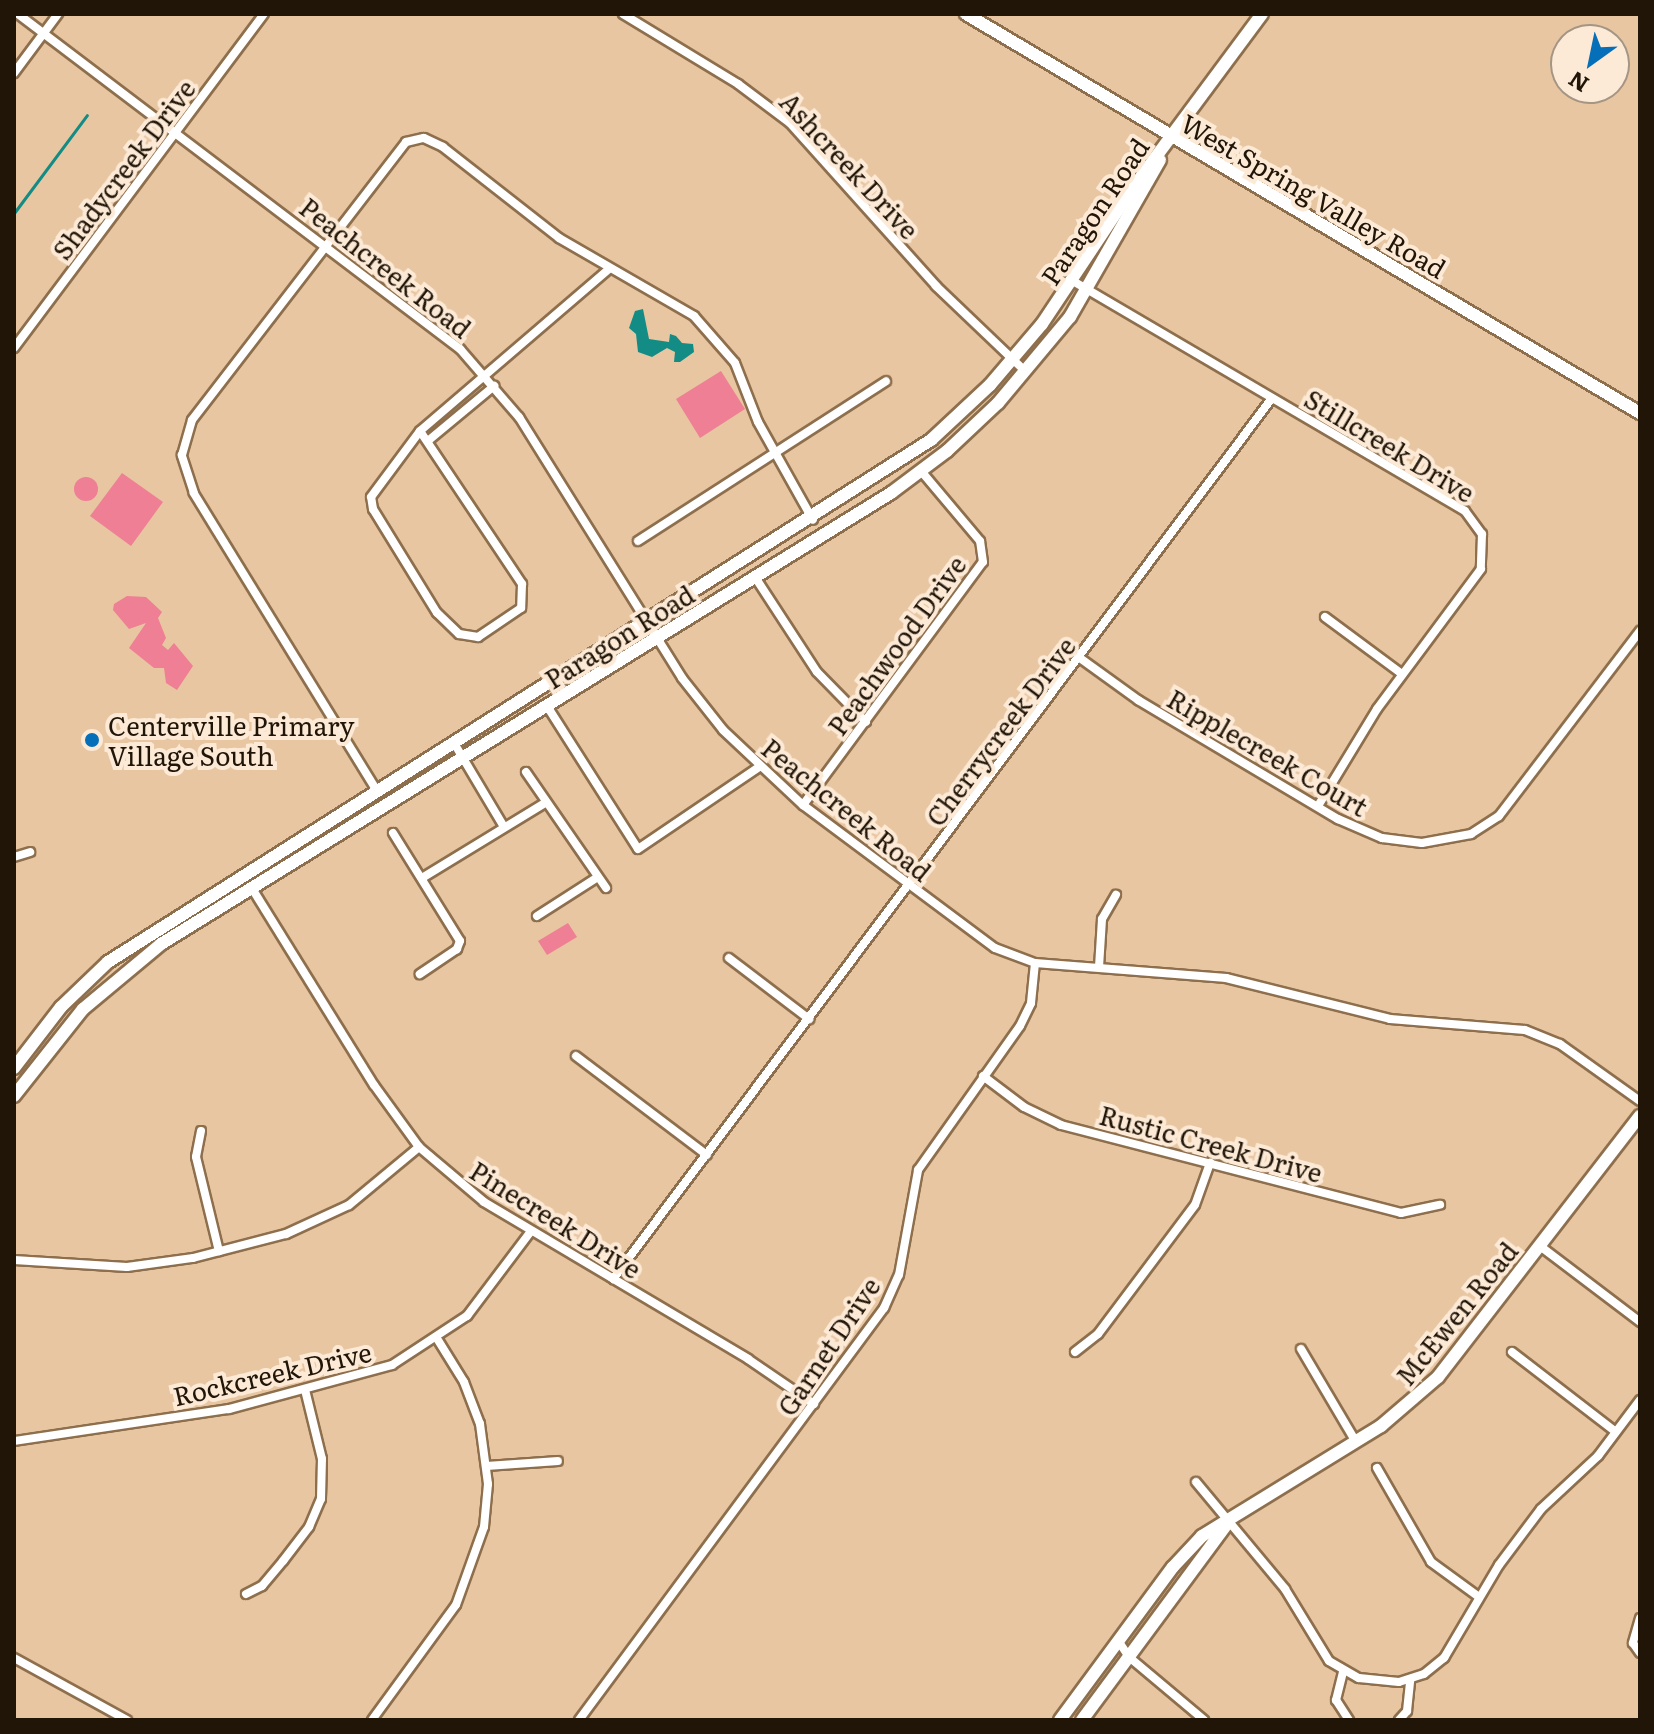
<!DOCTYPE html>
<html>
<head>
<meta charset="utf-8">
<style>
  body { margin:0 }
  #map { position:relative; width:1654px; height:1734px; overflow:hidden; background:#e8c6a1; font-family:Literata,serif }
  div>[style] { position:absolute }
  .green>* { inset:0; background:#ee7f94 }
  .round { border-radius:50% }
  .water>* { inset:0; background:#128c85 }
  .stream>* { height:3px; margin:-1.5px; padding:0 1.5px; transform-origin:1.5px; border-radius:1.5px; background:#128c85 }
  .roads { filter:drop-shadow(2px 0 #8e6f4d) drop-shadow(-2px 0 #8e6f4d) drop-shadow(0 2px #8e6f4d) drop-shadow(0 -2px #8e6f4d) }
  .street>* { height:8px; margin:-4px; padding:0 4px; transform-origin:4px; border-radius:4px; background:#fff }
  .secondary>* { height:12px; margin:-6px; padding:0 6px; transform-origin:6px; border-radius:6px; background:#fff }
  .dots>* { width:22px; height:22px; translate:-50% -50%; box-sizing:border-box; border:4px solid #fcead7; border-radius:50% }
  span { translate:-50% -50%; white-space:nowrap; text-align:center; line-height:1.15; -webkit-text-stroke:8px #fcead7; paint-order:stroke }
  .street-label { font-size:26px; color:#211507 }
  .poi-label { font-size:26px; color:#211507 }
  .left { translate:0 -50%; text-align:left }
  .frame { position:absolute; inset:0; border:16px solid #211507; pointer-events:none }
  .north { position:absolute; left:1550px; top:24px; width:80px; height:80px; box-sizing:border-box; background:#fcead7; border:2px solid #a49584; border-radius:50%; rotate:213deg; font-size:22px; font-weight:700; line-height:32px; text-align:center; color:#211507 }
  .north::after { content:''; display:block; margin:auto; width:28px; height:36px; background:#066fba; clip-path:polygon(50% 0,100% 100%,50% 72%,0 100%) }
</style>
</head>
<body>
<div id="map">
  <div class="green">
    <i style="clip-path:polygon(721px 371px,745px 409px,700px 438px,676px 399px)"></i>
    <i style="clip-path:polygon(122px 473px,163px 502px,131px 546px,90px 516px)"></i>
    <i class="round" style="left:74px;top:477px;width:24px;height:24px"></i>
    <i style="clip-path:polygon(127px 596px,146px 597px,162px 612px,158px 618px,166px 638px,162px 645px,168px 650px,174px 643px,193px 666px,177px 690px,166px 683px,164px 668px,154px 668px,129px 648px,146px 623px,129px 629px,113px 610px,114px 604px)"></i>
    <i style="clip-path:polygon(568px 923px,577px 937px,547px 955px,538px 941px)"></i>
  </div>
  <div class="water">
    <i style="clip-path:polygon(643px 309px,649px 339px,669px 342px,670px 334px,676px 336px,682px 343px,693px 344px,694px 352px,680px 362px,674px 362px,675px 352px,667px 348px,652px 357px,638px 352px,636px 334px,629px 328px,635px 311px)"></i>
  </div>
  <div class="stream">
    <i style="left:14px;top:213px;width:122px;rotate:-53.3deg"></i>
  </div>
  <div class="roads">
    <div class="street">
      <i style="left:18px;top:14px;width:555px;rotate:37.16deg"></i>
      <i style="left:460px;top:349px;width:90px;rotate:49.1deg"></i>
      <i style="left:519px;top:417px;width:308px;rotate:58deg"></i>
      <i style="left:682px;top:678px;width:66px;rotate:51.7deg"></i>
      <i style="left:723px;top:730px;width:110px;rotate:43.2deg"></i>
      <i style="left:803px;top:805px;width:239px;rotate:36.7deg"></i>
      <i style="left:995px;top:948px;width:43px;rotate:20.6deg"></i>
      <i style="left:1035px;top:963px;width:192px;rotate:4.5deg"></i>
      <i style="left:1226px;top:978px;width:169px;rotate:14deg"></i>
      <i style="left:1390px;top:1019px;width:135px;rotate:4.7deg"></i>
      <i style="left:1525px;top:1030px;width:38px;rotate:22deg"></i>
      <i style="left:1560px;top:1044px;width:98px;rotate:35.5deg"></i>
      <i style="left:623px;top:14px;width:135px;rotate:31.3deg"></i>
      <i style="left:738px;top:84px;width:65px;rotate:36.9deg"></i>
      <i style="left:790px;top:123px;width:219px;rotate:48.1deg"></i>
      <i style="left:936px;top:286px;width:124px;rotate:43.7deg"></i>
      <i style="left:14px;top:73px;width:74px;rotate:-53.3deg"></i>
      <i style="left:1073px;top:281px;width:454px;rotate:30.4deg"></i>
      <i style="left:1465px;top:511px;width:29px;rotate:54deg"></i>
      <i style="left:1482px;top:534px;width:35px;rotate:92deg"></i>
      <i style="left:1481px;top:569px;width:174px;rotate:126.6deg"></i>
      <i style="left:1377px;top:709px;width:114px;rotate:121.3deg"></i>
      <i style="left:14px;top:348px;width:417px;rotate:-53.2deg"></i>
      <i style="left:420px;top:431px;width:184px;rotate:56.3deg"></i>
      <i style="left:522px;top:584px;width:24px;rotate:92deg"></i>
      <i style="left:521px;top:608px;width:52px;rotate:146deg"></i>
      <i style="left:478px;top:637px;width:19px;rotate:-171deg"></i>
      <i style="left:459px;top:634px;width:30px;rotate:-136deg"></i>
      <i style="left:437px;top:613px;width:122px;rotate:-121.6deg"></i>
      <i style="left:373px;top:509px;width:12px;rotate:-99deg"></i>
      <i style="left:371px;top:497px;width:82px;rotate:-53.4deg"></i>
      <i style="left:420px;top:431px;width:250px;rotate:-40.6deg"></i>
      <i style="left:429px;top:440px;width:85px;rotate:-39.7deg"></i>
      <i style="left:638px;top:541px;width:295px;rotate:-32.8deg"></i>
      <i style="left:755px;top:577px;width:113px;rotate:56.9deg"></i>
      <i style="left:817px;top:672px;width:70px;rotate:45.6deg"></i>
      <i style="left:1325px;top:617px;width:96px;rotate:36.5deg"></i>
      <i style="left:1080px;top:658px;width:72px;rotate:35.9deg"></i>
      <i style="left:1138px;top:700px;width:233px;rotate:30.8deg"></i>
      <i style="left:1338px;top:819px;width:48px;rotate:23.4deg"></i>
      <i style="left:1382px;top:838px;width:40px;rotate:7.1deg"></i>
      <i style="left:1422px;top:843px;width:50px;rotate:-10.4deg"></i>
      <i style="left:1471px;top:834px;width:33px;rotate:-33deg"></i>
      <i style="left:1499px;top:816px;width:233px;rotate:-52.7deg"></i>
      <i style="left:547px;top:706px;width:169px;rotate:57.5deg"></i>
      <i style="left:638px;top:849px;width:146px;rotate:-34.1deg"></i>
      <i style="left:454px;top:743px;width:98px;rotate:59.2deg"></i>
      <i style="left:526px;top:772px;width:141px;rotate:55.4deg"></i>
      <i style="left:377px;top:791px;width:350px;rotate:-121.6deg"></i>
      <i style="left:194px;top:493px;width:40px;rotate:-108deg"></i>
      <i style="left:182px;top:455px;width:36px;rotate:-74deg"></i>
      <i style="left:192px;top:420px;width:351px;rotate:-52.4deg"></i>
      <i style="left:406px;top:142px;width:18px;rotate:-13deg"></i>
      <i style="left:424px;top:138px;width:21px;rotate:25deg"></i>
      <i style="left:443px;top:147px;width:147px;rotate:38.1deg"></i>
      <i style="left:559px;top:238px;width:156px;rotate:30deg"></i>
      <i style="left:694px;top:316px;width:62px;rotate:48.9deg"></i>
      <i style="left:735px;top:363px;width:63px;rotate:68.7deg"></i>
      <i style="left:758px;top:422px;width:112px;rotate:60.7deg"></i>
      <i style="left:803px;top:805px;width:302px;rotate:-53.5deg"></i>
      <i style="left:983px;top:562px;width:21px;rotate:-98deg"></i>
      <i style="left:980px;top:541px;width:92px;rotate:-130.1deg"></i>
      <i style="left:393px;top:833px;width:127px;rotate:58.2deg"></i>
      <i style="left:460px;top:941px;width:9px;rotate:111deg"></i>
      <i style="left:457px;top:949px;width:45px;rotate:146deg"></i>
      <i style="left:14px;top:857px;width:17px;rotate:-17deg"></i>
      <i style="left:422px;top:878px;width:144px;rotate:-31.4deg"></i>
      <i style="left:253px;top:890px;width:229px;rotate:58.2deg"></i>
      <i style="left:374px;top:1085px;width:77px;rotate:54deg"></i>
      <i style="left:419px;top:1147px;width:85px;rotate:40.2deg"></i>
      <i style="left:484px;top:1202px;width:307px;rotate:30.7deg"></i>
      <i style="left:748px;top:1359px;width:80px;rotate:34.3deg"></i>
      <i style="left:537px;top:916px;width:72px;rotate:-32.6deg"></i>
      <i style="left:729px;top:958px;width:101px;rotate:37.3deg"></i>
      <i style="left:1099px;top:967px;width:48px;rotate:-86.4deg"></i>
      <i style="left:1102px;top:919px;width:28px;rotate:-60deg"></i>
      <i style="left:576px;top:1056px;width:164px;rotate:37.1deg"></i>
      <i style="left:983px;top:1076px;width:51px;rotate:37.1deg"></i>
      <i style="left:1024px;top:1107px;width:41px;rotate:25.9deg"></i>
      <i style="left:1061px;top:1125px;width:351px;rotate:14.5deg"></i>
      <i style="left:1401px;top:1213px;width:40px;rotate:-12deg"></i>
      <i style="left:201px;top:1131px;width:26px;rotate:101deg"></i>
      <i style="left:196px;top:1157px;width:97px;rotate:76.3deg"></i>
      <i style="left:1540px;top:1246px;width:126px;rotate:37.2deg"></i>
      <i style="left:14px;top:1260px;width:113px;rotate:3.5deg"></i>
      <i style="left:127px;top:1267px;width:67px;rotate:-7.8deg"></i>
      <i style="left:193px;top:1258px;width:96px;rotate:-14.5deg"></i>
      <i style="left:286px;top:1234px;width:69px;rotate:-24.7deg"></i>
      <i style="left:349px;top:1205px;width:91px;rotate:-39.6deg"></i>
      <i style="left:613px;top:1279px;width:1100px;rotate:-53.2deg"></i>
      <i style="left:1301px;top:1349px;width:108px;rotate:59.4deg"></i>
      <i style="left:1075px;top:1352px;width:29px;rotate:-38deg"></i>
      <i style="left:1098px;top:1334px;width:161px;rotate:-53.1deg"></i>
      <i style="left:1195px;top:1205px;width:45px;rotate:-70.3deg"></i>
      <i style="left:1512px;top:1352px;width:131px;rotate:37.6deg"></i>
      <i style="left:14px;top:1441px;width:217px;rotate:-8.5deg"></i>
      <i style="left:229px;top:1409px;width:169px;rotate:-15.1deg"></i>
      <i style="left:392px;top:1365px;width:90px;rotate:-33.2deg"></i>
      <i style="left:467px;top:1316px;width:106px;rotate:-53deg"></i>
      <i style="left:487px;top:1466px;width:71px;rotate:-4deg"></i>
      <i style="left:1377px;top:1468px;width:108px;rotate:60.1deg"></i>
      <i style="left:1431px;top:1562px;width:59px;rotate:36.1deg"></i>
      <i style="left:1196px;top:1482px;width:139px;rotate:50.2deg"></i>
      <i style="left:1285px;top:1589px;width:84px;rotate:58.6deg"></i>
      <i style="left:1329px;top:1661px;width:34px;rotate:30deg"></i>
      <i style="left:1359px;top:1678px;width:40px;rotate:5.7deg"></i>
      <i style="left:1399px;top:1682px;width:26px;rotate:-18deg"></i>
      <i style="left:1424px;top:1674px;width:26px;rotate:-39deg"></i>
      <i style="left:1444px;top:1658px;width:108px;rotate:-59.4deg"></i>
      <i style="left:1499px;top:1565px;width:70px;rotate:-53.1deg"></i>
      <i style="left:1541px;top:1509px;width:78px;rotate:-42.9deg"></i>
      <i style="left:1598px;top:1456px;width:70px;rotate:-53.1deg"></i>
      <i style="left:246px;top:1594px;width:18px;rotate:-27deg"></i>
      <i style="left:262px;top:1586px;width:33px;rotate:-50deg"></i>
      <i style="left:283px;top:1561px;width:43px;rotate:-52.6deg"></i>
      <i style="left:309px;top:1527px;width:30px;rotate:-67deg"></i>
      <i style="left:321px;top:1499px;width:40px;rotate:-88.6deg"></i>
      <i style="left:322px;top:1459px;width:71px;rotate:-103.8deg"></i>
      <i style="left:1640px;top:1618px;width:26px;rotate:106deg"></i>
      <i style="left:1633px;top:1643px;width:12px;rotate:55deg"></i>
      <i style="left:1119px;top:1642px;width:18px;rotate:56deg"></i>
      <i style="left:1129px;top:1657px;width:98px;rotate:40deg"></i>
      <i style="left:14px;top:1658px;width:129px;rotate:28.8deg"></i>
      <i style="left:1343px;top:1672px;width:29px;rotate:104deg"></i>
      <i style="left:1336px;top:1700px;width:24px;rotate:57deg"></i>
      <i style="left:372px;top:1720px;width:142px;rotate:-53.9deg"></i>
      <i style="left:456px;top:1605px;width:83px;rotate:-70.3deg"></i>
      <i style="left:484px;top:1527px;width:43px;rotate:-84.7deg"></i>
      <i style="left:488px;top:1484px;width:61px;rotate:-97.6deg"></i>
      <i style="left:480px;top:1424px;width:45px;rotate:-110.9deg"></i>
      <i style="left:464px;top:1382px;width:49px;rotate:-121.8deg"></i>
      <i style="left:579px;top:1720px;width:513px;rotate:-53.49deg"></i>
      <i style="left:884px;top:1308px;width:36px;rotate:-66deg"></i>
      <i style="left:899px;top:1275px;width:107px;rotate:-79.7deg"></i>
      <i style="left:918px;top:1170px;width:176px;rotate:-54.7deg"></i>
      <i style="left:1020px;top:1026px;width:25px;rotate:-64deg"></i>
      <i style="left:1031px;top:1003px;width:40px;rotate:-84.3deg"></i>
      <i style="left:1399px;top:1720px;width:12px;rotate:-48deg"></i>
      <i style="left:1407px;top:1711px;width:31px;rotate:-84deg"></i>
    </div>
    <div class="secondary">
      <i style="left:966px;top:14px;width:783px;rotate:30.63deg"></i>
      <i style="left:14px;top:1068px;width:77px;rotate:-52.4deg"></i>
      <i style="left:61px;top:1007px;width:65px;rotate:-43.8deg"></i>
      <i style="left:108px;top:962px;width:975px;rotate:-32.39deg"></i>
      <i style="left:931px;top:440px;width:81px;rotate:-43deg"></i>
      <i style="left:990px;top:385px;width:80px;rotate:-49.6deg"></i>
      <i style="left:1042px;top:324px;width:162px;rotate:-56.3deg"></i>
      <i style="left:1132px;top:189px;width:218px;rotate:-53.4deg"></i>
      <i style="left:14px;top:1096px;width:111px;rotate:-51.6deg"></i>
      <i style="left:83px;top:1009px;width:102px;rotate:-39.8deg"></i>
      <i style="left:161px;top:944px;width:858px;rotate:-31.71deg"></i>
      <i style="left:891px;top:493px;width:70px;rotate:-36.9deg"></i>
      <i style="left:947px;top:451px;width:70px;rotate:-43.3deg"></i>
      <i style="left:998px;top:403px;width:112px;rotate:-50.1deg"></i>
      <i style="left:1070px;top:317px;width:181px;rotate:-60.2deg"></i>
      <i style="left:1060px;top:1720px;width:190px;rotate:-53.6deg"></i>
      <i style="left:1173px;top:1567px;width:42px;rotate:-46.9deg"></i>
      <i style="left:1202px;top:1536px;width:210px;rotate:-31.6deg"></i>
      <i style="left:1381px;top:1426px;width:75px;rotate:-40.7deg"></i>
      <i style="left:1438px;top:1377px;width:330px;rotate:-52.3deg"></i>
      <i style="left:1082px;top:1720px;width:244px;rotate:-53.5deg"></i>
    </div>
  </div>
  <div class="dots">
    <i style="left:92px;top:740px;background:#066fba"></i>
  </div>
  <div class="street-label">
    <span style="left:850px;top:165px;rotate:47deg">Ashcreek Drive</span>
    <span style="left:123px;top:169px;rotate:-53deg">Shadycreek Drive</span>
    <span style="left:1314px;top:195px;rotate:30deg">West Spring Valley Road</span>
    <span style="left:1094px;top:211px;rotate:-56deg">Paragon Road</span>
    <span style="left:386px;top:267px;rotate:38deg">Peachcreek Road</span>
    <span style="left:1390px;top:445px;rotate:31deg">Stillcreek Drive</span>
    <span style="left:619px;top:636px;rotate:-32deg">Paragon Road</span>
    <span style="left:896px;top:645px;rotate:-54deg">Peachwood Drive</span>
    <span style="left:1000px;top:731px;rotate:-53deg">Cherrycreek Drive</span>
    <span style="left:1268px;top:752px;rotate:30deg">Ripplecreek Court</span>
    <span style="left:847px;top:809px;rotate:39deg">Peachcreek Road</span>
    <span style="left:1211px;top:1143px;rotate:15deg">Rustic Creek Drive</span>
    <span style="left:556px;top:1219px;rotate:32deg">Pinecreek Drive</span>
    <span style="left:1456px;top:1313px;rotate:-51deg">McEwen Road</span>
    <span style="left:828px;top:1346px;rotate:-56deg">Garnet Drive</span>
    <span style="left:272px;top:1373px;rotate:-13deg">Rockcreek Drive</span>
  </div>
  <div class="poi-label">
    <span class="left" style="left:108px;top:740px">Centerville Primary<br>Village South</span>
  </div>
  <div class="frame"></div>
  <div class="north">N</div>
</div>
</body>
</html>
